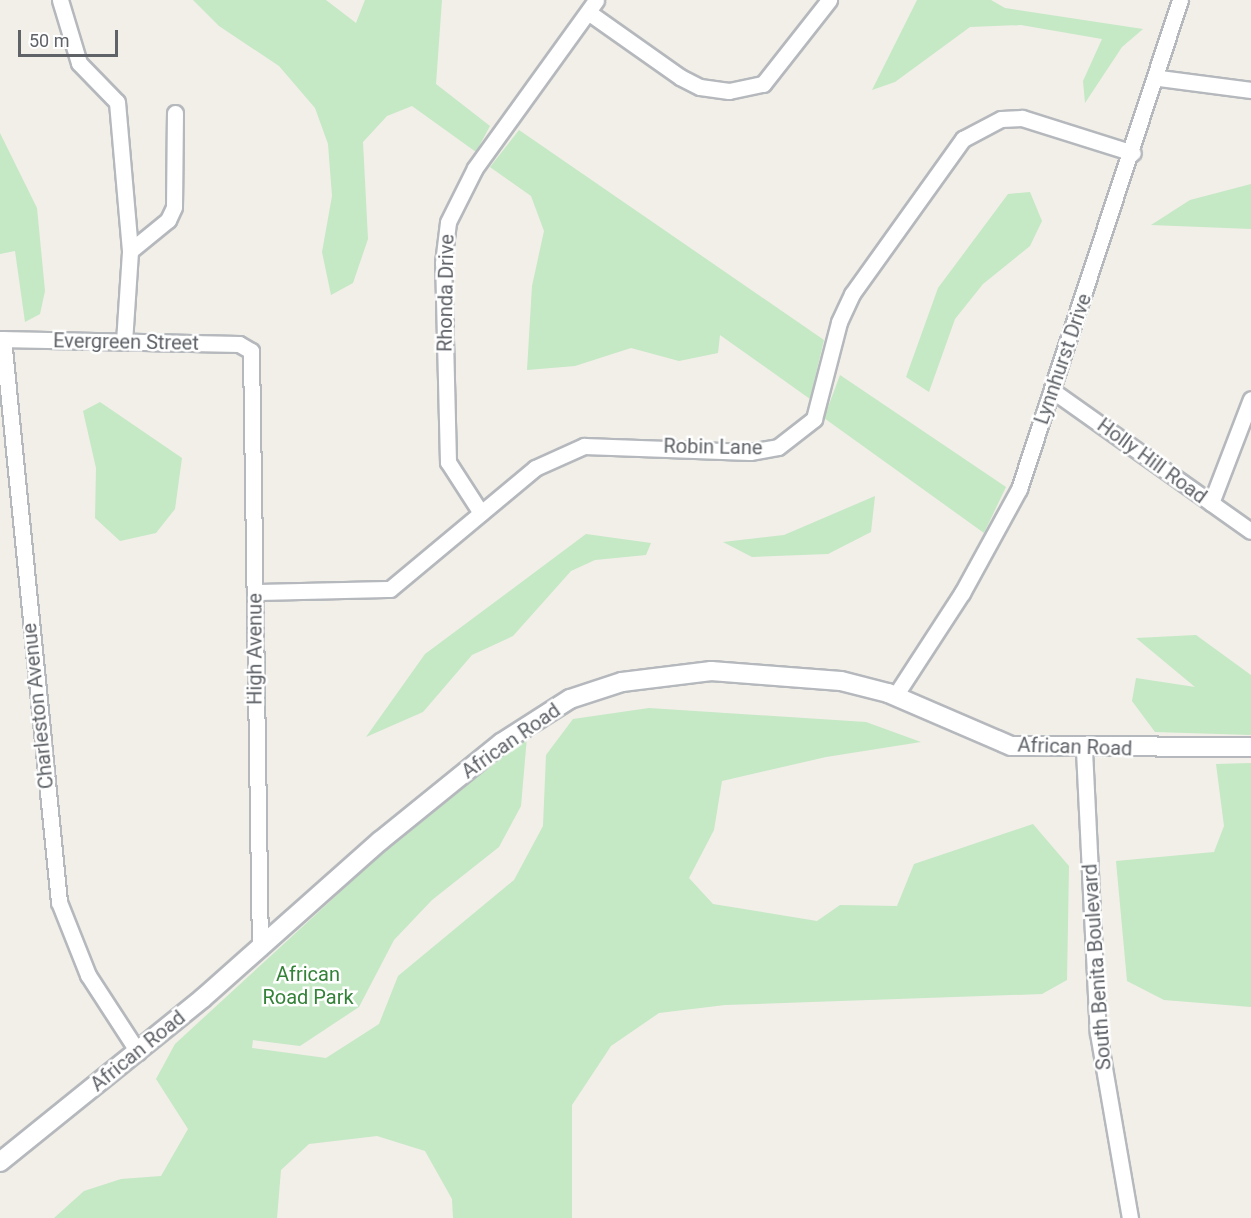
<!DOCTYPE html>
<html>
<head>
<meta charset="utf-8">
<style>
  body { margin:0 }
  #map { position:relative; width:1251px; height:1218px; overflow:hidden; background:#f1efe8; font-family:Roboto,sans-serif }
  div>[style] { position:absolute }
  .green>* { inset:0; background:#c5e8c5 }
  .roads { filter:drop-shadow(2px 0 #b5b8bc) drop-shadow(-2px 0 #b5b8bc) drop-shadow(0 2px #b5b8bc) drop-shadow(0 -2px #b5b8bc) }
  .minor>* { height:15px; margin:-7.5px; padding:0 7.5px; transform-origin:7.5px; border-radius:7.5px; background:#fff }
  .tertiary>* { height:18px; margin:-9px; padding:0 9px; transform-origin:9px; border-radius:9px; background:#fff }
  span { translate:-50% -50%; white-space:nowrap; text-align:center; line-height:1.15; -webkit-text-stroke:5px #fff; paint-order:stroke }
  .street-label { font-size:20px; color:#5f6368 }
  .park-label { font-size:20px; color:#348238 }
  .scale { position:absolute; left:18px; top:30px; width:100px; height:27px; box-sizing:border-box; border:3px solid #5f6368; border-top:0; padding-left:8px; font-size:18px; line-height:21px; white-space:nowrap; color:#5f6368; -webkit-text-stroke:4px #fff; paint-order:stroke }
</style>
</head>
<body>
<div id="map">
  <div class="green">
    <i style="clip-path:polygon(193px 0,326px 0,356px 23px,365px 0,442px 0,436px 84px,490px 126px,476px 152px,412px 106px,387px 116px,363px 142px,368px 239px,353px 283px,331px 295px,322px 252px,332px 196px,328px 144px,315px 108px,279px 66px,219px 26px)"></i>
    <i style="clip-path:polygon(917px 0,991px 0,1005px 8px,1143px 29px,1122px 47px,1085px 103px,1083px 81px,1102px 39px,1021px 25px,970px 27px,895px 82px,872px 90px)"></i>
    <i style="clip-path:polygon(519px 130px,824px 340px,810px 399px,720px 335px,718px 353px,679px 361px,631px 348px,575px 366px,527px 370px,532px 286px,544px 231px,531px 196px,490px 167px)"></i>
    <i style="clip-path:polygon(0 133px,37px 208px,45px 291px,40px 314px,25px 322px,15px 251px,0 254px)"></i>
    <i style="clip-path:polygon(1251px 184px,1251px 229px,1151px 225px,1190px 200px)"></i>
    <i style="clip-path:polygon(1030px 192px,1042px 221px,1030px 246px,983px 284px,955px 319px,929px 392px,906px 377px,938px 288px,1008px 194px)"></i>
    <i style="clip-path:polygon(840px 375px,1006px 487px,984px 533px,824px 418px)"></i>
    <i style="clip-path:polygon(100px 402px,182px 458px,175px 509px,156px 533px,120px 541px,95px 518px,96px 468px,83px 411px)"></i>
    <i style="clip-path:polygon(875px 496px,871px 532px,828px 554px,752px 557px,723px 542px,784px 535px)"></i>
    <i style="clip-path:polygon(586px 534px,651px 543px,646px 555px,595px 560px,571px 571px,513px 636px,472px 655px,423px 712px,366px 737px,425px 654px)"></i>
    <i style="clip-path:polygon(1196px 635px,1251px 675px,1251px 735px,1155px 732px,1132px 701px,1136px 678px,1195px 687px,1136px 638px)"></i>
    <i style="clip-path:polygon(649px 708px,866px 722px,921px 742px,826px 757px,722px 781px,714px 830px,689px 878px,713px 904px,817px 921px,840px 905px,897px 906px,914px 864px,1033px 824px,1069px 866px,1067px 980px,1042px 994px,725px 1005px,659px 1013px,611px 1046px,572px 1105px,572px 1218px,453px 1218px,452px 1199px,425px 1151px,377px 1136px,309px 1144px,281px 1170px,277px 1218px,54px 1218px,84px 1191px,121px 1179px,161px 1176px,188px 1129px,156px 1079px,175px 1044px,375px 860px,527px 737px,521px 806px,499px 847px,432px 900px,394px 940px,359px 1007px,300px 1046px,253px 1040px,252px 1048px,326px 1058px,379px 1024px,398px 976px,514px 880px,543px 826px,546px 755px,573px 719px)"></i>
    <i style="clip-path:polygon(1251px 763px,1251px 1007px,1164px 1000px,1127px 981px,1116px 861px,1214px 852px,1224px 826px,1216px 764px)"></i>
  </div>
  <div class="roads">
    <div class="minor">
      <i style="left:60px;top:0;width:66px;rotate:73.2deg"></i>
      <i style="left:79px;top:63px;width:54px;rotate:45.7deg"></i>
      <i style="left:117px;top:102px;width:150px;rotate:85deg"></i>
      <i style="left:588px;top:12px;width:113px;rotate:35.2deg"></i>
      <i style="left:680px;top:77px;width:22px;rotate:27deg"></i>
      <i style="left:700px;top:87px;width:29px;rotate:8deg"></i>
      <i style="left:729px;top:91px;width:35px;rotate:-12deg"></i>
      <i style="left:763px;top:84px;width:107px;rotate:-51.8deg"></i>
      <i style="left:1159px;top:78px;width:93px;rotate:7.4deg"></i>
      <i style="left:0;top:339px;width:239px;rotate:1.2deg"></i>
      <i style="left:239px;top:344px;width:14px;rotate:30deg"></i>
      <i style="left:251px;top:351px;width:597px;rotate:89.14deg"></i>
      <i style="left:3px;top:339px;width:566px;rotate:84.32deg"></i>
      <i style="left:59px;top:902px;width:79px;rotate:68.3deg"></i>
      <i style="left:88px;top:975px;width:92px;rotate:57deg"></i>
      <i style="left:124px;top:342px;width:91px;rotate:-86.2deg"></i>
      <i style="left:130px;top:251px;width:49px;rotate:-39.2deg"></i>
      <i style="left:168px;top:220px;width:14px;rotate:-65deg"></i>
      <i style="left:174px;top:207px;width:94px;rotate:-89.4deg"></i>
      <i style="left:1053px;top:391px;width:242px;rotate:35.3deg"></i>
      <i style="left:1211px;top:503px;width:111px;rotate:-69deg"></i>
      <i style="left:481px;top:513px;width:61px;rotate:-122.9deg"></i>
      <i style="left:448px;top:462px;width:199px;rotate:-91.4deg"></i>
      <i style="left:443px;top:263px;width:41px;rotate:-83deg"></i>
      <i style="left:448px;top:222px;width:60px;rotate:-63.4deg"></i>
      <i style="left:475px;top:168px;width:207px;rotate:-54.2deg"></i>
      <i style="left:255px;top:592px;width:135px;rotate:-1.3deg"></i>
      <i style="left:390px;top:589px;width:189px;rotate:-39.8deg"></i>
      <i style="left:535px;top:468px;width:54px;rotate:-24.2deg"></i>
      <i style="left:584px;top:446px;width:166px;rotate:2.1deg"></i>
      <i style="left:750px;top:452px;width:28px;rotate:-10deg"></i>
      <i style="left:778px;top:447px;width:46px;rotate:-37.9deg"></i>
      <i style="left:814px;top:419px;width:100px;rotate:-75.5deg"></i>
      <i style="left:839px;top:322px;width:31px;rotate:-65deg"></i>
      <i style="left:852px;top:294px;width:191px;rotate:-54.4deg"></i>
      <i style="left:963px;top:139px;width:43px;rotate:-27.8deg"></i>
      <i style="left:1001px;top:119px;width:21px;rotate:-3deg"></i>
      <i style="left:1022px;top:118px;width:116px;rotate:17.5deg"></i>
      <i style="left:895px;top:696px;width:123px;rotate:-57deg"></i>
      <i style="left:962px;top:593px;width:119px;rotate:-61.3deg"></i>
      <i style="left:1019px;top:489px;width:515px;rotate:-71.78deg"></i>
      <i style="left:1084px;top:750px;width:283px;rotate:87.2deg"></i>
      <i style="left:1098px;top:1033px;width:188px;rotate:80.2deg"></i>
    </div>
    <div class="tertiary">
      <i style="left:0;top:1162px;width:261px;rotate:-38.9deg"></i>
      <i style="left:203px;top:998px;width:237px;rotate:-41.6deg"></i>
      <i style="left:380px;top:841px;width:156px;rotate:-39deg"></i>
      <i style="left:501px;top:743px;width:82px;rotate:-32.5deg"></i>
      <i style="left:570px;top:699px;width:55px;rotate:-18.1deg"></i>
      <i style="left:622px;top:682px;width:90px;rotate:-7deg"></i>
      <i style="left:711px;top:671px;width:130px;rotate:4.4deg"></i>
      <i style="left:841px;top:681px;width:49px;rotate:14.3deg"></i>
      <i style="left:888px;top:693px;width:134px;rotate:23.3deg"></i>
      <i style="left:1011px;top:746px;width:240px;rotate:0.2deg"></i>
    </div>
  </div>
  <div class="street-label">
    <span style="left:446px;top:293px;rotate:-89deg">Rhonda Drive</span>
    <span style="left:126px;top:342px;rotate:1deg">Evergreen Street</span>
    <span style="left:1063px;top:359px;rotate:-71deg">Lynnhurst Drive</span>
    <span style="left:713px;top:447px;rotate:1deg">Robin Lane</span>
    <span style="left:1152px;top:461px;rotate:36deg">Holly Hill Road</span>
    <span style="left:255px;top:649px;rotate:-90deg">High Avenue</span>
    <span style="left:38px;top:706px;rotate:-96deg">Charleston Avenue</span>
    <span style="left:511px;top:741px;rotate:-35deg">African Road</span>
    <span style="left:1075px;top:747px;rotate:2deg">African Road</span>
    <span style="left:1097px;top:967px;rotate:-94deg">South Benita Boulevard</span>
    <span style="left:138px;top:1051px;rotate:-39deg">African Road</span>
  </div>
  <div class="park-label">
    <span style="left:308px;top:986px">African<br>Road Park</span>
  </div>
  <div class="scale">50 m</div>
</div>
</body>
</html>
